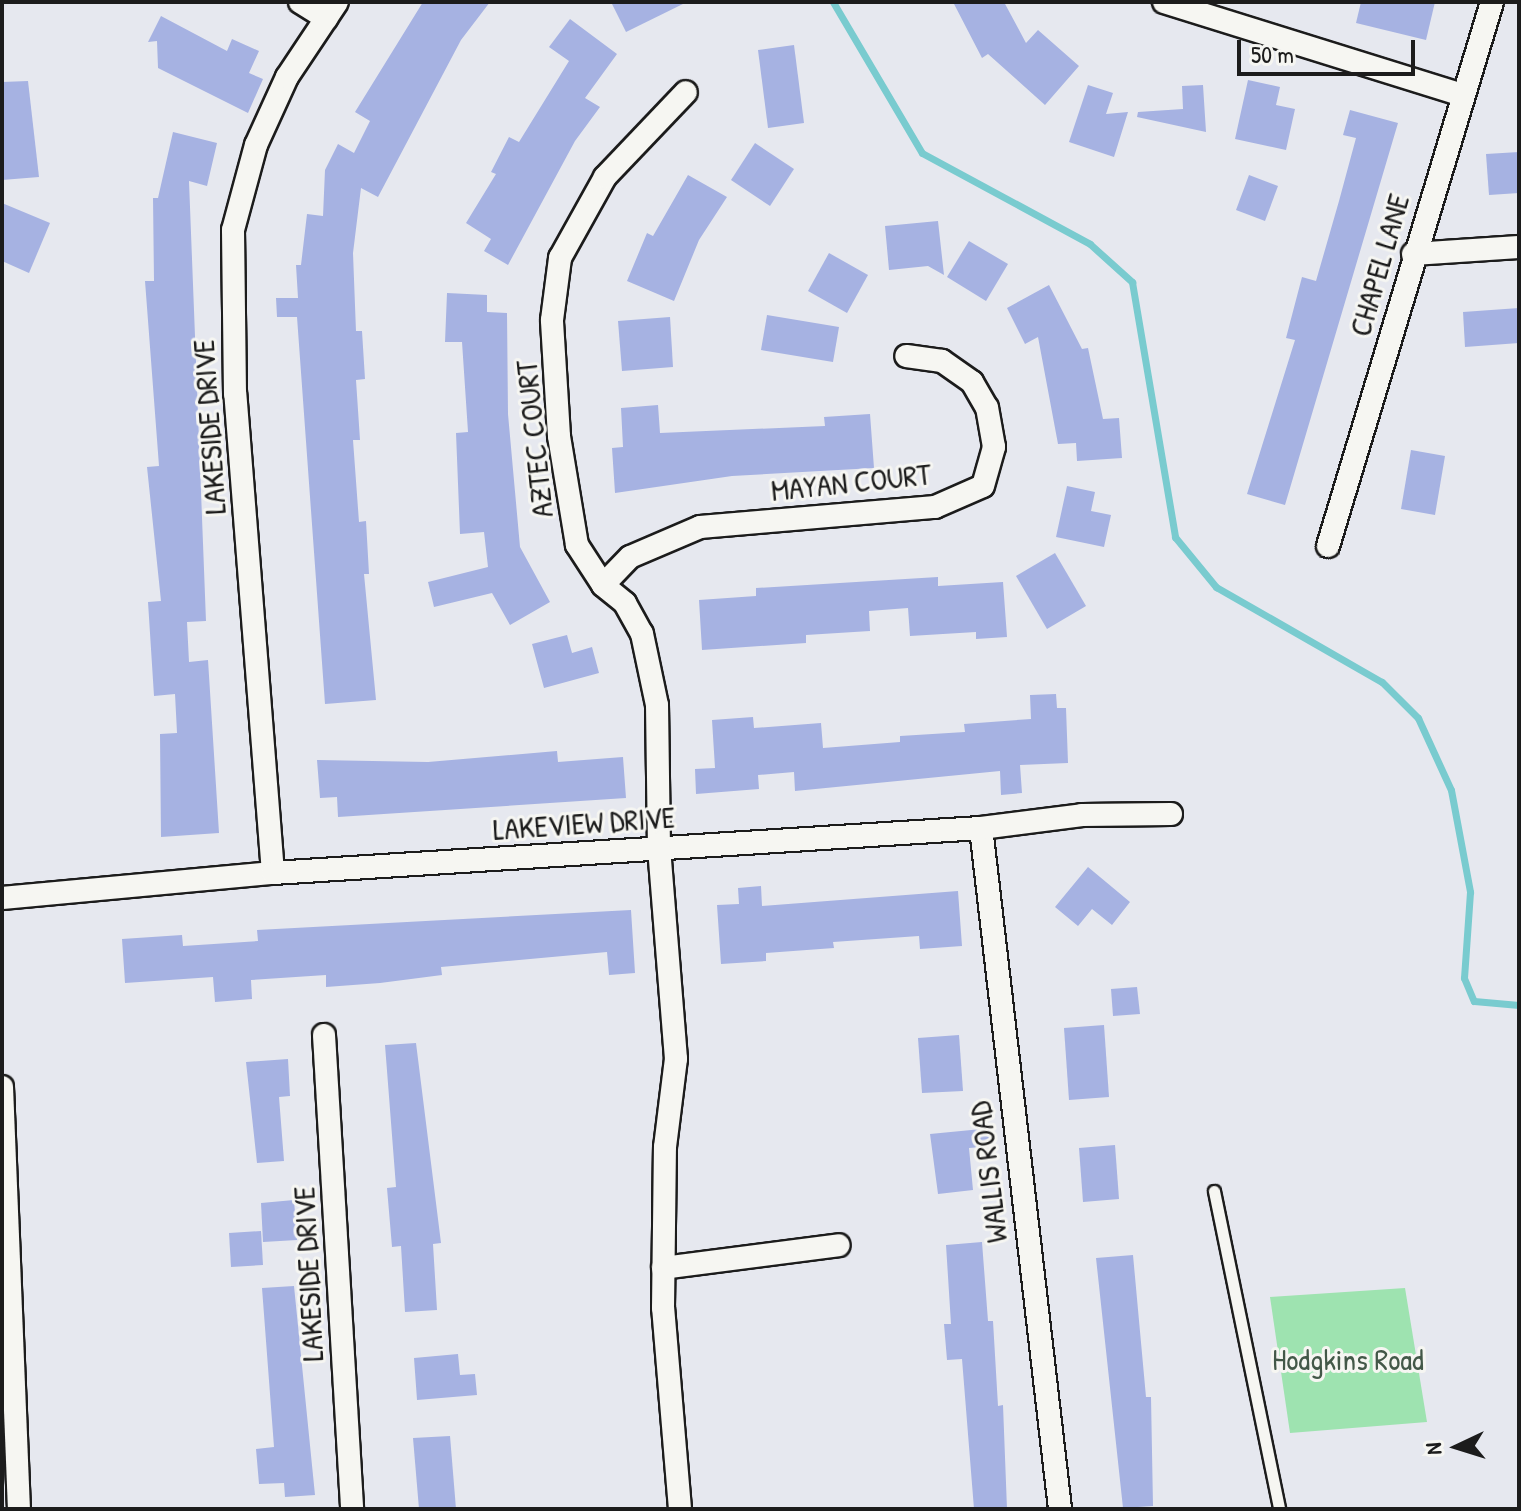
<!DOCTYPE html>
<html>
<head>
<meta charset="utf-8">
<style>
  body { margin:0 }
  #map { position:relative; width:1521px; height:1511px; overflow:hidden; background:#e6e8ef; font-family:"Patrick Hand",sans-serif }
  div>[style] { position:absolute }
  .green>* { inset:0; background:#9ee3b0 }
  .stream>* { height:7px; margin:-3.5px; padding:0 3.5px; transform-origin:3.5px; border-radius:3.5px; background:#79cbcf }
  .building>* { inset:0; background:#a6b2e2 }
  .roads { filter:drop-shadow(2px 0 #1c1c1c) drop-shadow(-2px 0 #1c1c1c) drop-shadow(0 2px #1c1c1c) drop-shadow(0 -2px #1c1c1c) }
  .lane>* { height:11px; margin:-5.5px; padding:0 5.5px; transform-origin:5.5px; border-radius:5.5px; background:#f6f6f2 }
  .street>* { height:22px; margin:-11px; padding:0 11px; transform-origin:11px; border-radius:11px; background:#f6f6f2 }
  span { translate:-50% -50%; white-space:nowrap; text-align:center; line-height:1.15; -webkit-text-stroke:6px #f6f6f2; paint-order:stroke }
  .street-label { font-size:30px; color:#1c1c1c }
  .park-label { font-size:30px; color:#435848 }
  .frame { position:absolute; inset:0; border:4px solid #1c1c1c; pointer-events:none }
  .north { position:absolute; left:1417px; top:1407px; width:80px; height:80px; -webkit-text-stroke:6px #f6f6f2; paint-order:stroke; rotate:266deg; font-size:22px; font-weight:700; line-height:32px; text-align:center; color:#1c1c1c }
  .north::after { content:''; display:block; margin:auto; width:28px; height:36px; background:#1c1c1c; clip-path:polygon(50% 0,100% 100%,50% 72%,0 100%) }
  .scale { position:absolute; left:1237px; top:40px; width:178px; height:36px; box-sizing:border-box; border:4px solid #1c1c1c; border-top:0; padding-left:10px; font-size:24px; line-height:28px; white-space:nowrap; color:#1c1c1c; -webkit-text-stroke:6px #f6f6f2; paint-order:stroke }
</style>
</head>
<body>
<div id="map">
  <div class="green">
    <i style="clip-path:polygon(1405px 1288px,1427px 1422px,1290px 1433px,1270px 1297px)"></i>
  </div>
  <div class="stream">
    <i style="left:833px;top:2px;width:175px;rotate:59.5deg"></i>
    <i style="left:922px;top:153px;width:191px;rotate:28.4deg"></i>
    <i style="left:1090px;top:244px;width:57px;rotate:42.1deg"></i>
    <i style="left:1132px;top:282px;width:259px;rotate:80.4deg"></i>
    <i style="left:1175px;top:537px;width:65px;rotate:50.6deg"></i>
    <i style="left:1216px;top:587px;width:191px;rotate:29.8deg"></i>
    <i style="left:1382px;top:682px;width:51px;rotate:45deg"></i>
    <i style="left:1418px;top:718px;width:79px;rotate:65.4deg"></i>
    <i style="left:1451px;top:790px;width:104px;rotate:79.4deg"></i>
    <i style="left:1470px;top:892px;width:86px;rotate:94deg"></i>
    <i style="left:1464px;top:978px;width:25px;rotate:67deg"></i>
    <i style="left:1474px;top:1001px;width:45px;rotate:5.1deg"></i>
  </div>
  <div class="building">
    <i style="clip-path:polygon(423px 2px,490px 2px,461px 40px,378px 197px,361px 188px,353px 253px,356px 331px,362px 331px,365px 379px,356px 380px,360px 440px,353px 440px,359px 522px,366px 521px,369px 574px,364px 574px,376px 700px,325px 704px,297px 317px,277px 317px,276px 298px,298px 298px,296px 265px,301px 265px,307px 214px,323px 216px,325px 170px,338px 144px,354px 153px,370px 121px,355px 112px)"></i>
    <i style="clip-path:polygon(611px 2px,687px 2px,626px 32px)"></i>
    <i style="clip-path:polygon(953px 2px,1004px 2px,1026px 43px,1038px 30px,1079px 66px,1045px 105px,988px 54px,982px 58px)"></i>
    <i style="clip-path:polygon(1361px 2px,1435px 2px,1426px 40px,1356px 23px)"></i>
    <i style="clip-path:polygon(161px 16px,227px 51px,232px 39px,259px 51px,249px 73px,263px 79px,248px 113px,158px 68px,157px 41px,148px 42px)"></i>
    <i style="clip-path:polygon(570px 19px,617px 54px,585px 98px,600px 107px,575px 141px,508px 265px,484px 251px,491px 239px,466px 223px,496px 174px,491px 172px,509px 137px,519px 142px,569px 61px,549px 47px)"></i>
    <i style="clip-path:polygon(794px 45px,804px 123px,768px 128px,758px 50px)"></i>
    <i style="clip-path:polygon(1248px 80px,1280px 87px,1276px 105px,1295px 109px,1286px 150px,1235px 139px)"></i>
    <i style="clip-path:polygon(28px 81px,39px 177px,2px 180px,2px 82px)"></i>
    <i style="clip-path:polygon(1088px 85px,1113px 93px,1106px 114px,1128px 112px,1114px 157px,1069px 142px)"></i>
    <i style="clip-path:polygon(1203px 85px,1206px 132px,1137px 117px,1138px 112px,1183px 109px,1182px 86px)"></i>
    <i style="clip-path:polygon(1350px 110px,1398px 123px,1285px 505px,1247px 494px,1295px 340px,1286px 338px,1302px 277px,1316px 281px,1339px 201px,1356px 138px,1343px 135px)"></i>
    <i style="clip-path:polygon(173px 132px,217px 143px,207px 186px,189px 181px,206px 621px,187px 622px,189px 662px,208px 660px,219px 833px,161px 837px,160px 734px,177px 733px,175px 694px,154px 696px,148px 602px,161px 601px,147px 467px,159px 466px,145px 281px,154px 281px,153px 198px,158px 198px)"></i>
    <i style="clip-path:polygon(755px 143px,794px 169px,770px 206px,731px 180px)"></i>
    <i style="clip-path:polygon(1519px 152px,1519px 193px,1489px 195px,1486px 154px)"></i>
    <i style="clip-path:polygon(688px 175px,727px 197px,699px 240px,674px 301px,627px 281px,647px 233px,653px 236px)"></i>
    <i style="clip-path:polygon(1249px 175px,1278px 186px,1265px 221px,1236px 210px)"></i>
    <i style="clip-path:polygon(2px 203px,50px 223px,29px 273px,2px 261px)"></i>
    <i style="clip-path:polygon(938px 221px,944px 275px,928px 266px,889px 270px,885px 226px)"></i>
    <i style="clip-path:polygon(969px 241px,1008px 264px,986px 301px,947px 277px)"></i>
    <i style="clip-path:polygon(829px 253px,868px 275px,847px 313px,808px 291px)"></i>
    <i style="clip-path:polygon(1049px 285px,1082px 349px,1088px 348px,1103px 419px,1119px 418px,1122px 458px,1077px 461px,1076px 443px,1058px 444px,1038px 337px,1025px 344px,1007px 308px)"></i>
    <i style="clip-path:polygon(447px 293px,487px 295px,487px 312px,507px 313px,508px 414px,520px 547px,550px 602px,510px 625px,492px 593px,434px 607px,428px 582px,488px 567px,484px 532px,460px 534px,456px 433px,468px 432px,462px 342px,445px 342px)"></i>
    <i style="clip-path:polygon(1519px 308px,1519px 343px,1465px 347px,1463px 312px)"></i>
    <i style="clip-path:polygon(767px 315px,839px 327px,833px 362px,761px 350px)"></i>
    <i style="clip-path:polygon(670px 317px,673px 367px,622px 371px,618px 321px)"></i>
    <i style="clip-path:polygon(658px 405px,660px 433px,825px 426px,824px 417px,870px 414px,874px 468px,732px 476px,615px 493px,612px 448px,623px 447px,621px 408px)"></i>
    <i style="clip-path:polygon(1411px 450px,1445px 456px,1435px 515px,1401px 509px)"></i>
    <i style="clip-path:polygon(1067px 486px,1095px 492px,1091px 511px,1111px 515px,1104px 547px,1056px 537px)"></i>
    <i style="clip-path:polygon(1055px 553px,1086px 606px,1047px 629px,1016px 576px)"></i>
    <i style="clip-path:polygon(938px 577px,938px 586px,1003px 582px,1007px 637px,976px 639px,976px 632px,910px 636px,908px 608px,869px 611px,870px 631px,806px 635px,806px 643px,702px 650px,699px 600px,756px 596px,756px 588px)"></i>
    <i style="clip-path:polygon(567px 635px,572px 653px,592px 647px,599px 673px,544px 688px,532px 644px)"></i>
    <i style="clip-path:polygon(1056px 694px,1057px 708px,1066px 708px,1068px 763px,1020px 765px,1022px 793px,1001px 795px,1000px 771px,795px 791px,794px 772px,758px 775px,759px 789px,696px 794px,695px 769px,715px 768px,712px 720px,753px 717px,754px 728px,821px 723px,823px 748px,900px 742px,900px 736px,965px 732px,964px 724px,1031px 719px,1030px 695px)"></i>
    <i style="clip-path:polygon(557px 751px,558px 762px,623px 757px,626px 798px,338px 817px,337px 797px,320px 798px,317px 760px,428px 762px)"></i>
    <i style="clip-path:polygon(1088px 867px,1130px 902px,1112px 925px,1092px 909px,1078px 926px,1055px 907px)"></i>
    <i style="clip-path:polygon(761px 886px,762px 906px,958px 891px,962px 946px,920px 949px,919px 936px,833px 942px,834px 948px,766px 953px,766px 961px,721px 964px,717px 905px,739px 904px,738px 888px)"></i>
    <i style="clip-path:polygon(631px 910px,635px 973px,609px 975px,607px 952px,441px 967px,442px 975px,380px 983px,326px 987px,326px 975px,251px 980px,252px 999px,215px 1002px,213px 977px,125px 983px,122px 939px,182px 935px,183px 946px,258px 941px,257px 930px)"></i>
    <i style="clip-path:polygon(1137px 987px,1140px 1014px,1113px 1016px,1111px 989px)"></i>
    <i style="clip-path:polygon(1104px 1025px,1109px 1097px,1069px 1100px,1064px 1028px)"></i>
    <i style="clip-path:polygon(959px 1035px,963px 1091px,922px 1093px,918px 1038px)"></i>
    <i style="clip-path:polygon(416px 1043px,441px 1243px,433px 1244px,437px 1310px,405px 1312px,401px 1246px,392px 1247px,387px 1188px,396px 1187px,385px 1045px)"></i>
    <i style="clip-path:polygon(288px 1059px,290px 1096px,279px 1097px,284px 1161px,257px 1163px,246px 1062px)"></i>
    <i style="clip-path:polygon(992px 1128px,994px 1146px,969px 1148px,973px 1190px,938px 1194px,930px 1134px)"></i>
    <i style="clip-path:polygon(1115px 1145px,1119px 1199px,1083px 1202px,1079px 1148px)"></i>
    <i style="clip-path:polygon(294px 1200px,297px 1240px,263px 1242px,261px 1203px)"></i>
    <i style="clip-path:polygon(261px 1231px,263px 1265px,231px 1267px,229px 1233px)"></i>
    <i style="clip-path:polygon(982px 1242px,988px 1321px,993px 1321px,998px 1406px,1003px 1405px,1007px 1509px,974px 1509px,962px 1359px,947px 1360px,944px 1324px,951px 1324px,946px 1245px)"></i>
    <i style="clip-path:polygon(1133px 1255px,1146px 1397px,1151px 1397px,1153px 1506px,1123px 1508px,1096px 1258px)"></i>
    <i style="clip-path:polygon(294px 1286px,315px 1495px,285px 1497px,284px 1483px,259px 1484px,256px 1449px,274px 1447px,262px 1288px)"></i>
    <i style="clip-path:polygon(458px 1354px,460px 1375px,475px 1374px,477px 1395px,417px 1400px,414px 1358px)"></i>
    <i style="clip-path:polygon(450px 1436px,456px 1509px,419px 1509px,413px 1438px)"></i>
  </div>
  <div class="roads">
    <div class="lane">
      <i style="left:1214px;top:1191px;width:325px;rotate:78.4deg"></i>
    </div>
    <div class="street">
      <i style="left:300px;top:2px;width:31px;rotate:32deg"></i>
      <i style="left:1164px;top:2px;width:310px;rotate:17.3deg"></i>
      <i style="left:1413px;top:254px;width:106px;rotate:-3.8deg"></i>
      <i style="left:1328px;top:546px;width:568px;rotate:-73.22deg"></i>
      <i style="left:603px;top:585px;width:39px;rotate:-46deg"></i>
      <i style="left:630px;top:557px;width:76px;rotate:-23.2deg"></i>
      <i style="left:700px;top:527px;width:236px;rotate:-4.9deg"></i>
      <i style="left:935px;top:507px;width:52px;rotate:-23.6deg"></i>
      <i style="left:983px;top:486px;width:41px;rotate:-74.2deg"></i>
      <i style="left:994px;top:447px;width:40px;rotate:-100deg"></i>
      <i style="left:987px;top:408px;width:30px;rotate:-120deg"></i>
      <i style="left:972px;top:382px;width:37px;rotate:-145deg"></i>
      <i style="left:942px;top:361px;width:36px;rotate:-172deg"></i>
      <i style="left:981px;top:828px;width:686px;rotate:83.38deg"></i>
      <i style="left:273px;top:873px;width:481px;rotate:-94.5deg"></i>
      <i style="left:235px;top:394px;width:164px;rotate:-90.7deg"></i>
      <i style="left:233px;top:230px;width:88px;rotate:-74.9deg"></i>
      <i style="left:256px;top:145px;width:75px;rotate:-65.5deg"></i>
      <i style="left:287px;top:77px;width:90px;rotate:-56.3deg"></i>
      <i style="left:2px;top:898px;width:272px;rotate:-5.3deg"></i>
      <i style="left:273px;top:873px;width:709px;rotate:-3.64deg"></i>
      <i style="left:981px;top:828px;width:102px;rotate:-7.3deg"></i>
      <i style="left:1082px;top:815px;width:89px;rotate:-0.6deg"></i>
      <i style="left:324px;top:1035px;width:475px;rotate:86.6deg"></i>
      <i style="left:2px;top:1087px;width:422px;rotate:87.7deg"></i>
      <i style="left:663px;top:1268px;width:177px;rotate:-7.4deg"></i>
      <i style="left:680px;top:1509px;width:202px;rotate:-94.8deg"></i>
      <i style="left:663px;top:1308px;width:161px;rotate:-89.3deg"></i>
      <i style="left:665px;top:1147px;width:89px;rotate:-82.9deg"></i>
      <i style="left:676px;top:1059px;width:212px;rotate:-94.6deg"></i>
      <i style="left:659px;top:848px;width:143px;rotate:-90.8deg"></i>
      <i style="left:657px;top:705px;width:73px;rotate:-101.9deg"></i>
      <i style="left:642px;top:634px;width:35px;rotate:-119deg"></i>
      <i style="left:625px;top:603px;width:28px;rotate:-141deg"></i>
      <i style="left:603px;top:585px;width:48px;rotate:-123deg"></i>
      <i style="left:577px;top:545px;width:110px;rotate:-99.4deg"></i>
      <i style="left:559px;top:436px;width:116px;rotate:-93.5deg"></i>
      <i style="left:552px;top:320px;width:63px;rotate:-82.6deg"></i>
      <i style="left:560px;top:258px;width:93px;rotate:-60.9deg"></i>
      <i style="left:605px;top:177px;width:117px;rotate:-46.4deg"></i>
    </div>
  </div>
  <div class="street-label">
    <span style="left:1379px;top:265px;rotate:-74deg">CHAPEL LANE</span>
    <span style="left:209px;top:427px;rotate:-94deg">LAKESIDE DRIVE</span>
    <span style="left:534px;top:439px;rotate:-96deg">AZTEC COURT</span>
    <span style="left:851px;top:482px;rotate:-6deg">MAYAN COURT</span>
    <span style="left:584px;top:823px;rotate:-4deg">LAKEVIEW DRIVE</span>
    <span style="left:988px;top:1172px;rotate:-97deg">WALLIS ROAD</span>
    <span style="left:308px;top:1274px;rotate:-93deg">LAKESIDE DRIVE</span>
  </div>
  <div class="park-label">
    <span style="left:1348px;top:1359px">Hodgkins Road</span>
  </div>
  <div class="frame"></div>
  <div class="north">N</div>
  <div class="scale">50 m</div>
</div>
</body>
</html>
